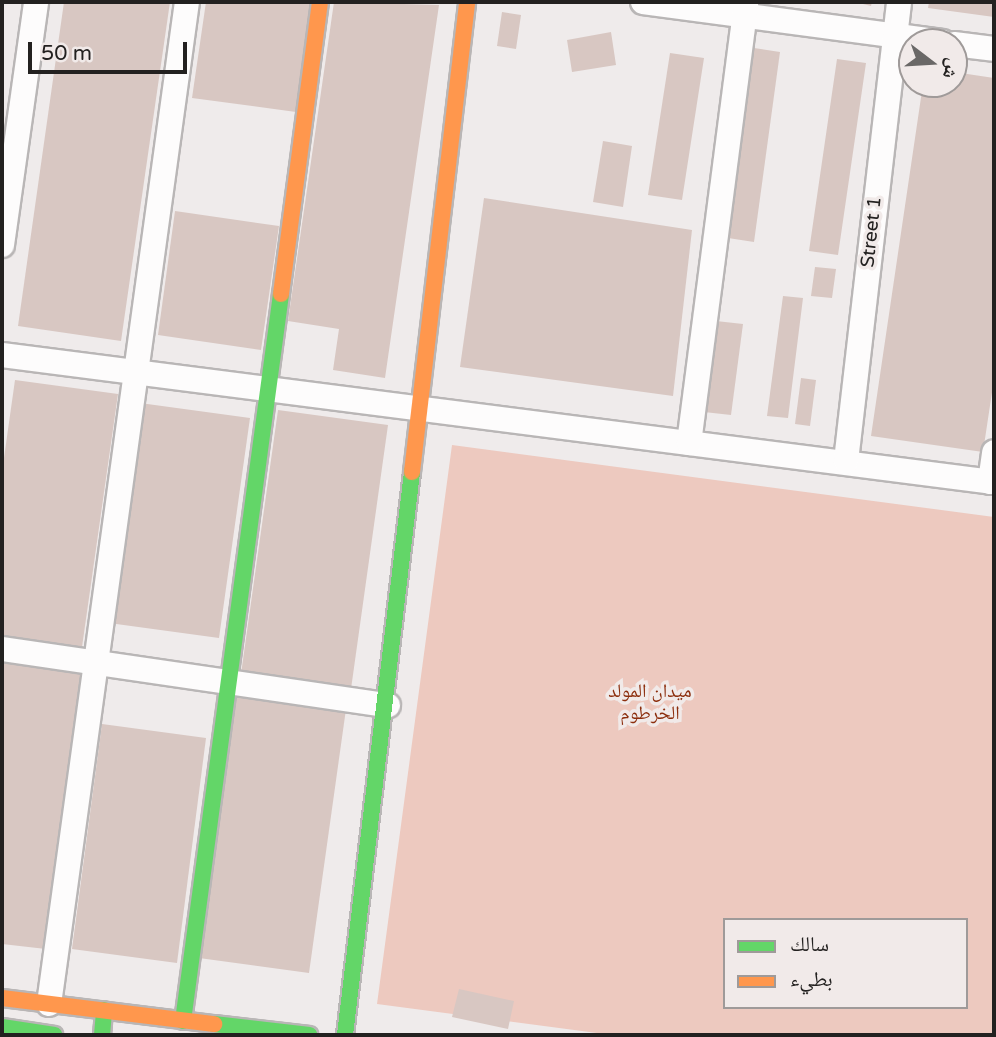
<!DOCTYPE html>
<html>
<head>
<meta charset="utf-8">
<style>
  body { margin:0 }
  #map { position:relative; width:996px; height:1037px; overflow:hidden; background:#efebeb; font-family:"Varela Round","Noto Naskh Arabic",sans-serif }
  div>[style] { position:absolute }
  .green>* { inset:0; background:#edc9bf }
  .building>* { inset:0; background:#d8c7c2 }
  .roads { filter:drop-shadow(2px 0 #b9b6b6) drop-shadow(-2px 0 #b9b6b6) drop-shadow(0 2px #b9b6b6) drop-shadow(0 -2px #b9b6b6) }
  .street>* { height:24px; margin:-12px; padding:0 12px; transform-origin:12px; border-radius:12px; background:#fdfcfc }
  .fast>* { height:16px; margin:-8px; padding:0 8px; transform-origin:8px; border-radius:8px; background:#63d668 }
  .slow>* { height:16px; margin:-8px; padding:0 8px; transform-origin:8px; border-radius:8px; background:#ff974d }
  span { translate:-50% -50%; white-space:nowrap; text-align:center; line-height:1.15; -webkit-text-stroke:7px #f1eae9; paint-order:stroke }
  .street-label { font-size:19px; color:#232120 }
  .park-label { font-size:19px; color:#8c2e0d }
  .frame { position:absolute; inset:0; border:4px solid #232120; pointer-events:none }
  .legend { position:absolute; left:723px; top:918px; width:245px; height:91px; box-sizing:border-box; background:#f1eae9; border:2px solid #9f9a99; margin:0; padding:9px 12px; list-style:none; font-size:21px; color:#232120 }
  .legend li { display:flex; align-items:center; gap:14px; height:35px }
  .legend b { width:35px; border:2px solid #9f9a99 }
  .north { position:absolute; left:898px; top:28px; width:70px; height:70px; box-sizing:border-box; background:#f1eae9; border:2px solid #9f9a99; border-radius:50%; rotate:107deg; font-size:19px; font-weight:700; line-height:28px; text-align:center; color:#232120 }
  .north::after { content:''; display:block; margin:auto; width:24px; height:32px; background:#6a6867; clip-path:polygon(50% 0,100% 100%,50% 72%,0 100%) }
  .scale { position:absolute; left:28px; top:42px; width:159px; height:32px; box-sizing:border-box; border:4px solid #232120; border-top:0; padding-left:9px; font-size:21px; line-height:24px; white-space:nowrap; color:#232120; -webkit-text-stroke:5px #f1eae9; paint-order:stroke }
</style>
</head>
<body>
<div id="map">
  <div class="green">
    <i style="clip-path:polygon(evenodd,452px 445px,994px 517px,994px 1035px,612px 1035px,377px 1004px,452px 445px,725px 920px,966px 920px,966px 1007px,725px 1007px,725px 920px)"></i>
  </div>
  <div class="building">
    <i style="clip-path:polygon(64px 2px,170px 2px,121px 341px,18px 326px)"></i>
    <i style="clip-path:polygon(206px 2px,312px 2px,296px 112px,192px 98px)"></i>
    <i style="clip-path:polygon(334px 2px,439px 5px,385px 378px,333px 370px,339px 329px,288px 321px)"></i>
    <i style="clip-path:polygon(855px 2px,872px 2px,871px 6px)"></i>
    <i style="clip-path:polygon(929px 2px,994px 2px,994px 17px,928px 8px)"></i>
    <i style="clip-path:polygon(502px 12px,521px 15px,516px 49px,497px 46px)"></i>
    <i style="clip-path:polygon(611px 32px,616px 65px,572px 72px,567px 40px)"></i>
    <i style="clip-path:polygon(754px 48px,780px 52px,754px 242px,728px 238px)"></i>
    <i style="clip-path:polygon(670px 53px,704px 58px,682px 200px,648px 195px)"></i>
    <i style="clip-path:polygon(837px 59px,866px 63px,838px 255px,809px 251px)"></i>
    <i style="clip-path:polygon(954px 72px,994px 78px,994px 379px,983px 452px,871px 436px,923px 84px,954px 84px)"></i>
    <i style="clip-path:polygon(603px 141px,632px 146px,623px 207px,593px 202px)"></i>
    <i style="clip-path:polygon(484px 198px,692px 230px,673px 396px,460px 367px)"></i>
    <i style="clip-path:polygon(175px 211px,279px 226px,261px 350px,158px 335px)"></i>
    <i style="clip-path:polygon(815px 267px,836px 269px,832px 298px,811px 296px)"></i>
    <i style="clip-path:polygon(783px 296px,803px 298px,788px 418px,767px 416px)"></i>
    <i style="clip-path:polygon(716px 321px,743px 324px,731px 415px,704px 412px)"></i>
    <i style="clip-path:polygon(801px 378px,816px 380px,810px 426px,795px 424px)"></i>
    <i style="clip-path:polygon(15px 380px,118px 394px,82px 647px,2px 636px,2px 472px)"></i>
    <i style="clip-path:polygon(140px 403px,250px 418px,219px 638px,109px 623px)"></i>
    <i style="clip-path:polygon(278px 410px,388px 425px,351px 689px,241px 674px)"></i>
    <i style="clip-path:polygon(2px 662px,83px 673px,46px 949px,2px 944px)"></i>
    <i style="clip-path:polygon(236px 694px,346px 709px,309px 973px,199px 958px)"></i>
    <i style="clip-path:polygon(102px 724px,206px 738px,177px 963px,72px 949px)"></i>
    <i style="clip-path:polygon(459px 989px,514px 1001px,508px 1029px,452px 1017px)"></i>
  </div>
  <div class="roads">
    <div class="street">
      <i style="left:643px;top:2px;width:302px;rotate:7.6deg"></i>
      <i style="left:954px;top:44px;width:40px;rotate:7.1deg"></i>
      <i style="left:2px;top:245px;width:245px;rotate:-82deg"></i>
      <i style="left:2px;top:355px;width:1000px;rotate:7.3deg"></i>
      <i style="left:689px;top:443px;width:445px;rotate:-82.6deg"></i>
      <i style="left:846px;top:461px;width:462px;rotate:-83.4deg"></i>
      <i style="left:990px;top:482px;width:30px;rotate:-82deg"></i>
      <i style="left:2px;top:649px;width:390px;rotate:8.3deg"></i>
      <i style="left:49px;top:1004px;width:1011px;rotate:-82.16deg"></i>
    </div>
    <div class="fast">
      <i style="left:183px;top:1021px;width:734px;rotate:-82.32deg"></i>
      <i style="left:214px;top:1024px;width:96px;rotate:6.6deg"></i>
      <i style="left:2px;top:1027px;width:53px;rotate:8.7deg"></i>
      <i style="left:102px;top:1035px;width:25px;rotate:-85deg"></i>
      <i style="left:345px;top:1035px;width:567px;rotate:-83.21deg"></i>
    </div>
    <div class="slow">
      <i style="left:281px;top:294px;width:295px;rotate:-82.4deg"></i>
      <i style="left:412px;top:472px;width:473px;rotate:-83.3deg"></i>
      <i style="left:2px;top:998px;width:214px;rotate:7deg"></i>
    </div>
  </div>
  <div class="street-label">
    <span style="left:872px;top:232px;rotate:-84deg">Street 1</span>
  </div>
  <div class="park-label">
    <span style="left:650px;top:703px">ميدان المولد<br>الخرطوم</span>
  </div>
  <div class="frame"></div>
  <ul class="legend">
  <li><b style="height:9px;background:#63d668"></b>سالك</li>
  <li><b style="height:9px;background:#ff974d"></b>بطيء</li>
  </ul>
  <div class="north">ش</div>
  <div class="scale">50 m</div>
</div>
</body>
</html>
